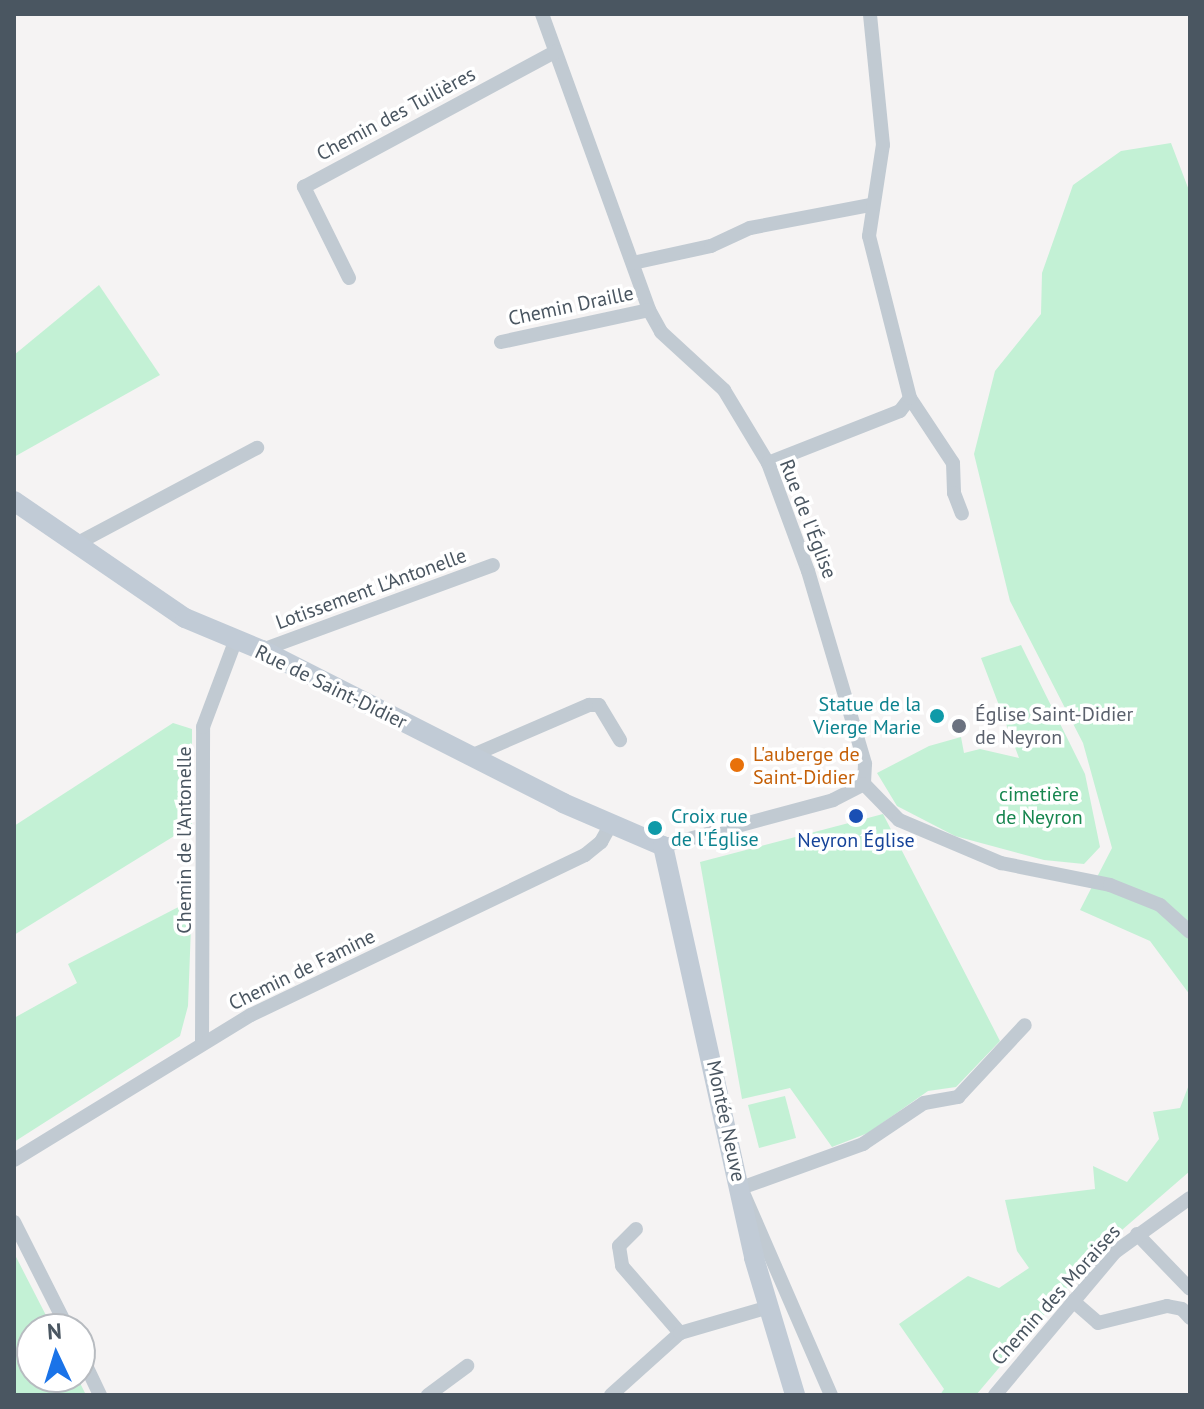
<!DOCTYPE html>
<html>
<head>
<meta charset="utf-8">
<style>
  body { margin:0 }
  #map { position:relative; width:1204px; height:1409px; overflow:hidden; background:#f5f3f3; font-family:"PT Sans",sans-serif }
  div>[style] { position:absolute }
  .green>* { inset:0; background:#c3f1d5 }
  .street>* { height:14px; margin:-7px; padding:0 7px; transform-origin:7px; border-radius:7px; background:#c1cad2 }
  .secondary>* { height:20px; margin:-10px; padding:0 10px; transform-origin:10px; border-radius:10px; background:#c1cbd6 }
  .dots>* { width:22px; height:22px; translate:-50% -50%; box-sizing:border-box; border:4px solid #fff; border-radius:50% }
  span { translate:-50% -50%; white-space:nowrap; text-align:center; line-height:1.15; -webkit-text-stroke:7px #fff; paint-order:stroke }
  .street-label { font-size:20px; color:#4a5661 }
  .culture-label { font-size:20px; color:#0d838f }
  .right { translate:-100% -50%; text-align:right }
  .left { translate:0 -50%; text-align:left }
  .worship-label { font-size:20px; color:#5b616d }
  .food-label { font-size:20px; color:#c56008 }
  .park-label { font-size:20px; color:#17864f }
  .transit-label { font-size:20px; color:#164399 }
  .frame { position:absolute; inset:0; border:16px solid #4a5661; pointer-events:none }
  .north { position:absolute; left:16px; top:1313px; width:80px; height:80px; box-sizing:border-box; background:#fff; border:2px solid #b7bbc0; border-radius:50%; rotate:356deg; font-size:22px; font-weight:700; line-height:32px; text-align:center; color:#4a5661 }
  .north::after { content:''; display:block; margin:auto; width:28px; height:36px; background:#1a73e8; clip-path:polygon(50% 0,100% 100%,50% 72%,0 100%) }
</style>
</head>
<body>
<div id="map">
  <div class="green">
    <i style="clip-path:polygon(1171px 143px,1190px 193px,1190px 995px,1150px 941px,1080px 910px,1112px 848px,1083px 743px,1010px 601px,974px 454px,995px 371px,1041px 314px,1042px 273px,1073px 185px,1121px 151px)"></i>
    <i style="clip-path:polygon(99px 285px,160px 375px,14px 457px,14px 355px)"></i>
    <i style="clip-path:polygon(1021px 645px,1085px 774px,1100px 847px,1084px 864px,1044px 860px,955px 836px,897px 806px,877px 773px,929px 746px,961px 737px,964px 753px,980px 749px,1019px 758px,981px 658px)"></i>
    <i style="clip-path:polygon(173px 723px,192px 729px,192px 825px,14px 935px,14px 826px)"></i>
    <i style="clip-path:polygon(883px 814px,1000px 1041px,956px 1087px,928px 1091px,868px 1133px,832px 1147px,790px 1088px,742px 1099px,700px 862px)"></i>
    <i style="clip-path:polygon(192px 900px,188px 1006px,180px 1036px,14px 1142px,14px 1018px,77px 983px,68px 964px)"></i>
    <i style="clip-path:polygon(1190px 1082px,1190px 1171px,1100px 1249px,976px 1395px,940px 1395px,944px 1389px,899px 1324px,968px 1276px,999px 1288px,1029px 1268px,1017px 1251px,1005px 1200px,1095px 1189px,1093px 1166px,1127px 1182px,1159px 1139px,1153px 1112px,1180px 1108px)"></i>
    <i style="clip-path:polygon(785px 1096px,796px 1138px,759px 1148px,748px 1105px)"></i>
    <i style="clip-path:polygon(14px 1253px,53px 1329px,32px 1329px,32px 1377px,77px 1377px,86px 1395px,14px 1395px)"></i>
  </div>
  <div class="street">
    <i style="left:542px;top:14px;width:315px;rotate:70.1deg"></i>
    <i style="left:649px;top:310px;width:25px;rotate:61deg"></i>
    <i style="left:661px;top:332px;width:86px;rotate:42.6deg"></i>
    <i style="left:724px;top:390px;width:85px;rotate:58.9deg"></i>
    <i style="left:768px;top:463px;width:115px;rotate:69.7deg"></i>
    <i style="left:808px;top:571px;width:201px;rotate:73.5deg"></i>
    <i style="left:865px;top:764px;width:20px;rotate:93deg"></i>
    <i style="left:633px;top:263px;width:80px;rotate:-12.3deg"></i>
    <i style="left:711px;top:246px;width:43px;rotate:-24.8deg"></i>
    <i style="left:750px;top:228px;width:123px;rotate:-10.8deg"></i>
    <i style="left:349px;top:278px;width:102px;rotate:-116.3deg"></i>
    <i style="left:304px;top:187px;width:285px;rotate:-28.3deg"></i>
    <i style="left:501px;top:342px;width:151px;rotate:-12.2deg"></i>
    <i style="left:910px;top:398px;width:78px;rotate:56.5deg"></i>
    <i style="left:953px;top:463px;width:30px;rotate:88deg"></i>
    <i style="left:954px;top:493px;width:22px;rotate:69deg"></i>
    <i style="left:768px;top:463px;width:142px;rotate:-21.5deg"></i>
    <i style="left:900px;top:411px;width:16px;rotate:-52deg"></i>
    <i style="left:910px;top:398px;width:167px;rotate:-104.2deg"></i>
    <i style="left:869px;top:236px;width:92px;rotate:-81.3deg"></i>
    <i style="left:883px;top:145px;width:132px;rotate:-95.7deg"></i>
    <i style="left:78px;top:543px;width:203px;rotate:-28deg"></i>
    <i style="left:262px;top:650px;width:246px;rotate:-20.2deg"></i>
    <i style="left:471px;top:756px;width:129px;rotate:-23.4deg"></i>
    <i style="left:589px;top:705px;width:10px"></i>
    <i style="left:599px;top:705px;width:41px;rotate:59deg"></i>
    <i style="left:864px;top:784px;width:50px;rotate:45.8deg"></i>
    <i style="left:899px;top:820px;width:111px;rotate:22.9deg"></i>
    <i style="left:1001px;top:863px;width:111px;rotate:11.4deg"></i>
    <i style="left:1110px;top:885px;width:54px;rotate:21.8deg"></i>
    <i style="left:1160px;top:905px;width:40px;rotate:42deg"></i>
    <i style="left:663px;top:846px;width:176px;rotate:-15.1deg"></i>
    <i style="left:833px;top:800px;width:35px;rotate:-27deg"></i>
    <i style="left:202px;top:1044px;width:317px;rotate:-89.8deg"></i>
    <i style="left:203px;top:727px;width:91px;rotate:-69.4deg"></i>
    <i style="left:14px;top:1160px;width:278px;rotate:-31.5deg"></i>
    <i style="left:251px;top:1015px;width:370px;rotate:-25.6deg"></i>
    <i style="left:585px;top:855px;width:21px;rotate:-39deg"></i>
    <i style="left:601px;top:842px;width:18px;rotate:-61deg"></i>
    <i style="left:14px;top:1222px;width:120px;rotate:63.2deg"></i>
    <i style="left:636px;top:1229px;width:24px;rotate:135deg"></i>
    <i style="left:619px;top:1246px;width:20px;rotate:81deg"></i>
    <i style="left:622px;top:1266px;width:89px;rotate:49.1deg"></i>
    <i style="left:1137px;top:1234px;width:76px;rotate:46.1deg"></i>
    <i style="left:1073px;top:1301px;width:33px;rotate:41deg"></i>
    <i style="left:1098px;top:1323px;width:71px;rotate:-13.8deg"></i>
    <i style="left:1167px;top:1306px;width:15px;rotate:11deg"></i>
    <i style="left:1182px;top:1309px;width:12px;rotate:48deg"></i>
    <i style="left:80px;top:1353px;width:47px;rotate:64.5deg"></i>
    <i style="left:428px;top:1395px;width:49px;rotate:-36.6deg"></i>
    <i style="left:611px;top:1395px;width:93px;rotate:-41.9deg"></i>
    <i style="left:680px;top:1333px;width:93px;rotate:-16.3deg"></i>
    <i style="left:831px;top:1395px;width:226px;rotate:-113.5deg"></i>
    <i style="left:741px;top:1188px;width:130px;rotate:-19.8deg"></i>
    <i style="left:863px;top:1144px;width:73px;rotate:-33.9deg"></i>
    <i style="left:924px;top:1103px;width:35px;rotate:-10deg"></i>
    <i style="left:958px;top:1097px;width:98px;rotate:-47.1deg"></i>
    <i style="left:995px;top:1395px;width:187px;rotate:-50deg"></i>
    <i style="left:1115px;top:1252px;width:92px;rotate:-35.8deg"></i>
  </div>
  <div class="secondary">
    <i style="left:14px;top:501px;width:207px;rotate:34.4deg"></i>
    <i style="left:185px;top:618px;width:83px;rotate:22.6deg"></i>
    <i style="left:262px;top:650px;width:338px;rotate:26.9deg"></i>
    <i style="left:563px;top:803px;width:109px;rotate:23.3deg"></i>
    <i style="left:663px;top:846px;width:422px;rotate:77.5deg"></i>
    <i style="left:754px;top:1258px;width:143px;rotate:73.3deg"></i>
  </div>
  <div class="dots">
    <i style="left:937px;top:716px;background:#0f9aa8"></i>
    <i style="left:959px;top:726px;background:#6b7280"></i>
    <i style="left:737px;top:765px;background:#e8710a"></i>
    <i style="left:856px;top:816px;background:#1a4fb4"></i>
    <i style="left:655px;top:828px;background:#0f9aa8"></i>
  </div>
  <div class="street-label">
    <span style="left:396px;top:114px;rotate:-28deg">Chemin des Tuilières</span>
    <span style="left:571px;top:306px;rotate:-12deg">Chemin Draille</span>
    <span style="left:808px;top:519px;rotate:69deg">Rue de l'Église</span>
    <span style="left:371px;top:589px;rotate:-20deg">Lotissement L'Antonelle</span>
    <span style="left:331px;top:687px;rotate:26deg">Rue de Saint-Didier</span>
    <span style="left:184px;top:840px;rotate:-90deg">Chemin de l'Antonelle</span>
    <span style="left:302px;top:970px;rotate:-26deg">Chemin de Famine</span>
    <span style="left:726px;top:1121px;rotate:78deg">Montée Neuve</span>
    <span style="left:1056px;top:1295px;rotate:-48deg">Chemin des Moraises</span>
  </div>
  <div class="culture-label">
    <span class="right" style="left:921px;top:716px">Statue de la<br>Vierge Marie</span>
    <span class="left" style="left:671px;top:828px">Croix rue<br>de l'Église</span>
  </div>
  <div class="worship-label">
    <span class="left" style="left:975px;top:726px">Église Saint-Didier<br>de Neyron</span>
  </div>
  <div class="food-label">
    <span class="left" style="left:753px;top:766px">L'auberge de<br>Saint-Didier</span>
  </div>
  <div class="park-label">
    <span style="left:1039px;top:806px">cimetière<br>de Neyron</span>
  </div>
  <div class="transit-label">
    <span style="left:856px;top:840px">Neyron Église</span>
  </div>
  <div class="frame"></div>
  <div class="north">N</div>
</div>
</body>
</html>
